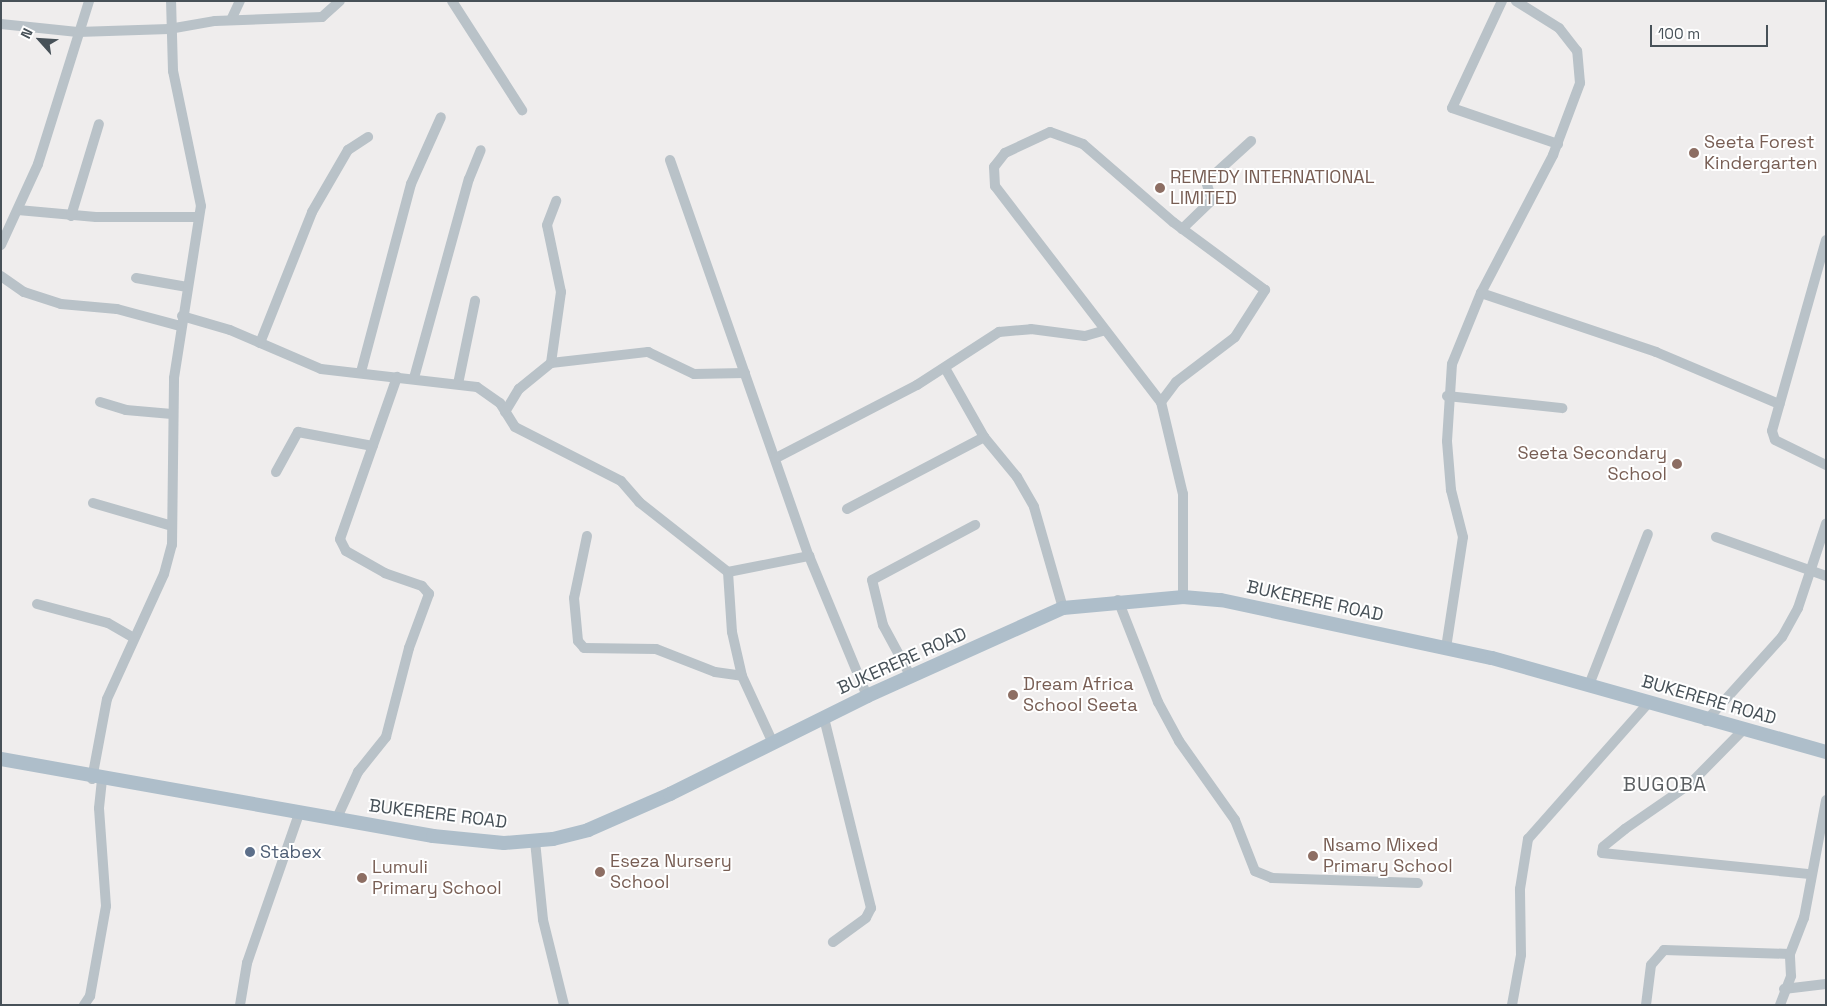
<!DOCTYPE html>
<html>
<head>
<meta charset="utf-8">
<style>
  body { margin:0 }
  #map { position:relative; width:1827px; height:1006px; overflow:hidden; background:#efeded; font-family:"Space Grotesk",sans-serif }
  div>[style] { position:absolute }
  .minor>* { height:10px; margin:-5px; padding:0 5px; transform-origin:5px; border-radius:5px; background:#b9c2c8 }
  .major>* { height:14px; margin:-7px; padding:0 7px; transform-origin:7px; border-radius:7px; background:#aebeca }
  .dots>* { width:14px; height:14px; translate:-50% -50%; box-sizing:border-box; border:2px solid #fff; border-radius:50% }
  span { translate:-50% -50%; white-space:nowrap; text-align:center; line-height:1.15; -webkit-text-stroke:4px #fff; paint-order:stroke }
  .education-label { font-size:18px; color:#785e54 }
  .left { translate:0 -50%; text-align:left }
  .right { translate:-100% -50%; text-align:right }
  .street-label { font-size:18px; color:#475158 }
  .service-label { font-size:18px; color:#4e5e75 }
  .quarter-label { font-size:20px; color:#5a5e61; letter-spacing:1px }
  .frame { position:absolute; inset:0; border:2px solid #475158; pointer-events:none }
  .north { position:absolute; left:15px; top:15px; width:50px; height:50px; -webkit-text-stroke:4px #fff; paint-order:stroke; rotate:296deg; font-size:14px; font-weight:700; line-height:20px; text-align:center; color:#475158 }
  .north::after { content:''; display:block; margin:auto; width:18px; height:22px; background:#475158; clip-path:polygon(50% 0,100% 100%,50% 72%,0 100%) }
  .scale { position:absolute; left:1650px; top:25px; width:118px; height:22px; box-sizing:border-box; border:2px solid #475158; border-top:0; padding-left:6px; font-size:15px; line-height:18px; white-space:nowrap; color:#475158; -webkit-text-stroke:4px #fff; paint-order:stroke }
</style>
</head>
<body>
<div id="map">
  <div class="minor">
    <i style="left:452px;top:1px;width:130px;rotate:57.3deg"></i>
    <i style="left:1502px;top:1px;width:118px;rotate:115deg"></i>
    <i style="left:1452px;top:108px;width:112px;rotate:18.8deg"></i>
    <i style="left:231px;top:20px;width:21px;rotate:-65deg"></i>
    <i style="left:1px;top:24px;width:77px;rotate:5.9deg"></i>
    <i style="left:78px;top:32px;width:91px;rotate:-1.9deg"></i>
    <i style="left:169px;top:29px;width:47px;rotate:-9.9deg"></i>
    <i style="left:215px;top:21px;width:107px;rotate:-2.1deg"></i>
    <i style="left:322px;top:17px;width:24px;rotate:-42deg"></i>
    <i style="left:670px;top:160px;width:420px;rotate:70.7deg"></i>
    <i style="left:809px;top:556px;width:152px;rotate:67.5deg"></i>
    <i style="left:18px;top:210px;width:78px;rotate:5.1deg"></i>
    <i style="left:96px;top:217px;width:103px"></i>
    <i style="left:71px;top:216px;width:96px;rotate:-73.1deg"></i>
    <i style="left:1182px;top:229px;width:42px;rotate:-44deg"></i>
    <i style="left:1212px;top:200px;width:19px;rotate:-108deg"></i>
    <i style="left:1206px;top:182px;width:61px;rotate:-42.3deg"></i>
    <i style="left:1826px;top:240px;width:198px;rotate:105.8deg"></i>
    <i style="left:1772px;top:431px;width:9px;rotate:72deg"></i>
    <i style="left:1775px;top:440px;width:57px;rotate:26.1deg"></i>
    <i style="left:1px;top:245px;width:89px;rotate:-65.4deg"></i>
    <i style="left:38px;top:164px;width:171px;rotate:-72.6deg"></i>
    <i style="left:1px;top:276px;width:28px;rotate:35deg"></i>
    <i style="left:24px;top:292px;width:39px;rotate:18deg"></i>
    <i style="left:61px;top:304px;width:56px;rotate:5.1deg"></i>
    <i style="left:117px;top:309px;width:65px;rotate:15.1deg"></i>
    <i style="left:136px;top:278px;width:52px;rotate:10deg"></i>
    <i style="left:1481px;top:293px;width:185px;rotate:18.6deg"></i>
    <i style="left:1656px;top:352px;width:134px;rotate:22.9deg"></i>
    <i style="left:182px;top:316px;width:50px;rotate:16.3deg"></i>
    <i style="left:230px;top:330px;width:99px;rotate:23.2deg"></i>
    <i style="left:321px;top:369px;width:157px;rotate:6.6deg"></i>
    <i style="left:477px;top:387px;width:28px;rotate:35deg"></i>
    <i style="left:500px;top:403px;width:28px;rotate:58deg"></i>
    <i style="left:515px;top:427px;width:119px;rotate:27deg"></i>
    <i style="left:621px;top:481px;width:28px;rotate:49deg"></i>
    <i style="left:639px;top:502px;width:113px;rotate:38.2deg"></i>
    <i style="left:728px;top:572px;width:60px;rotate:86.2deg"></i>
    <i style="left:732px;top:632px;width:45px;rotate:77.2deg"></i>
    <i style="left:742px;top:676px;width:72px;rotate:65.2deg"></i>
    <i style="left:260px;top:343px;width:141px;rotate:-68.3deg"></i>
    <i style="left:312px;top:212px;width:72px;rotate:-59.9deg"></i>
    <i style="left:348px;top:150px;width:24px;rotate:-33deg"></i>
    <i style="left:551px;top:363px;width:98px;rotate:-6.5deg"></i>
    <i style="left:648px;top:352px;width:51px;rotate:25.6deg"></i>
    <i style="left:694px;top:374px;width:51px;rotate:-1.1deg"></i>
    <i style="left:945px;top:368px;width:79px;rotate:60.5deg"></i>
    <i style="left:984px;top:437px;width:52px;rotate:50.5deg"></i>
    <i style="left:1017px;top:477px;width:34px;rotate:60deg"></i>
    <i style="left:1034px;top:507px;width:105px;rotate:74deg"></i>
    <i style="left:361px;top:372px;width:195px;rotate:-75.1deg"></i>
    <i style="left:411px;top:184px;width:73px;rotate:-65.9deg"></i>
    <i style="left:414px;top:378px;width:206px;rotate:-74.6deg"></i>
    <i style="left:469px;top:179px;width:31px;rotate:-68deg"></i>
    <i style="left:458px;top:384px;width:85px;rotate:-78.4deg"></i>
    <i style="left:1447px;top:396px;width:116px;rotate:6deg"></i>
    <i style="left:100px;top:402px;width:27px;rotate:17deg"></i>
    <i style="left:126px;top:410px;width:46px;rotate:5deg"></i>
    <i style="left:1161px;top:402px;width:25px;rotate:-53deg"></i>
    <i style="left:1176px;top:382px;width:74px;rotate:-37.3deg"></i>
    <i style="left:1235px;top:337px;width:56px;rotate:-57.4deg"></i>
    <i style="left:1265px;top:290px;width:114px;rotate:-143.5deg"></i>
    <i style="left:1173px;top:222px;width:119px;rotate:-139.1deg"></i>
    <i style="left:1083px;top:144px;width:35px;rotate:-160deg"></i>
    <i style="left:1050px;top:132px;width:50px;rotate:155deg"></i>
    <i style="left:1005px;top:153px;width:18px;rotate:128deg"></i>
    <i style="left:994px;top:167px;width:19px;rotate:87deg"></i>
    <i style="left:995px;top:186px;width:272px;rotate:52.5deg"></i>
    <i style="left:1161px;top:402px;width:95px;rotate:76.6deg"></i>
    <i style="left:1183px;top:494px;width:103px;rotate:90deg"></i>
    <i style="left:505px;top:412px;width:27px;rotate:-59deg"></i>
    <i style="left:519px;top:389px;width:41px;rotate:-39.1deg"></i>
    <i style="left:551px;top:363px;width:72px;rotate:-82deg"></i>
    <i style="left:561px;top:292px;width:68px;rotate:-101.8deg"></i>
    <i style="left:547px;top:225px;width:26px;rotate:-69deg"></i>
    <i style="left:776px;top:458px;width:159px;rotate:-27.4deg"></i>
    <i style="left:917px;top:385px;width:98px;rotate:-32.9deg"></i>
    <i style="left:999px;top:332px;width:32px;rotate:-5deg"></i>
    <i style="left:1031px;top:329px;width:54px;rotate:7.4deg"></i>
    <i style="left:1085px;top:336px;width:19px;rotate:-16deg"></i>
    <i style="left:276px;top:472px;width:46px;rotate:-61.2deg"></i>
    <i style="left:298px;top:432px;width:76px;rotate:10.6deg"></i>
    <i style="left:93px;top:503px;width:82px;rotate:16.2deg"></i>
    <i style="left:847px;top:509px;width:155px;rotate:-27.7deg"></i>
    <i style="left:587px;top:536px;width:63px;rotate:101.8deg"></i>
    <i style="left:574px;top:598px;width:43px;rotate:84.7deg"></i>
    <i style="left:578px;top:641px;width:9px;rotate:49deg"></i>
    <i style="left:584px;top:648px;width:72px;rotate:0.8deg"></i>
    <i style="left:656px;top:649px;width:63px;rotate:21.3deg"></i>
    <i style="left:715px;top:672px;width:27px;rotate:8deg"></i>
    <i style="left:1716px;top:537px;width:117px;rotate:19.5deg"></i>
    <i style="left:728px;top:572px;width:83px;rotate:-11.2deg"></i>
    <i style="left:1118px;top:600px;width:110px;rotate:68.6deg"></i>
    <i style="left:1158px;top:702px;width:44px;rotate:61.7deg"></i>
    <i style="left:1179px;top:741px;width:97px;rotate:54.7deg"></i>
    <i style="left:1235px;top:820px;width:55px;rotate:68.6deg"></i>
    <i style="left:1255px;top:871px;width:18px;rotate:22deg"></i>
    <i style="left:1272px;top:878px;width:146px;rotate:2deg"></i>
    <i style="left:37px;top:604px;width:73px;rotate:15deg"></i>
    <i style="left:108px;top:623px;width:28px;rotate:30deg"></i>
    <i style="left:1446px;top:648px;width:112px;rotate:-81.3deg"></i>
    <i style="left:1463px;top:537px;width:49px;rotate:-104.3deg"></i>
    <i style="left:1451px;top:490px;width:49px;rotate:-94.7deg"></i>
    <i style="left:1447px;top:441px;width:77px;rotate:-86.3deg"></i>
    <i style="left:1452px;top:364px;width:77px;rotate:-67.8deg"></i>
    <i style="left:1481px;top:293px;width:156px;rotate:-62.4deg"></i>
    <i style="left:1553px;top:155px;width:77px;rotate:-69.4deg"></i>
    <i style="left:1580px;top:83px;width:32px;rotate:-95deg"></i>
    <i style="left:1577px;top:51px;width:29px;rotate:-128deg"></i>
    <i style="left:1559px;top:28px;width:51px;rotate:-147.9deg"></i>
    <i style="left:911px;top:677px;width:59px;rotate:-118.3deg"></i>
    <i style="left:883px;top:625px;width:46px;rotate:-103.7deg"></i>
    <i style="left:872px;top:580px;width:117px;rotate:-28.1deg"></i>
    <i style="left:1589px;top:685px;width:162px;rotate:-68.7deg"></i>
    <i style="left:824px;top:718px;width:196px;rotate:76.1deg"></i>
    <i style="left:871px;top:908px;width:11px;rotate:117deg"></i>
    <i style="left:866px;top:918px;width:41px;rotate:144deg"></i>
    <i style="left:1706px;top:721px;width:113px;rotate:-47.9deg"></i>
    <i style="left:1782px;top:637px;width:33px;rotate:-61deg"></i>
    <i style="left:1798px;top:608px;width:89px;rotate:-71.6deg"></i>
    <i style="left:1742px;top:731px;width:74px;rotate:134.5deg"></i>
    <i style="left:1690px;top:784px;width:79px;rotate:145.3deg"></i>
    <i style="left:1625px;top:829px;width:28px;rotate:141deg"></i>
    <i style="left:1603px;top:847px;width:6px;rotate:99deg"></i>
    <i style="left:1602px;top:853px;width:209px;rotate:5.8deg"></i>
    <i style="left:92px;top:779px;width:81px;rotate:-79.4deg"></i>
    <i style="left:107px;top:699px;width:137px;rotate:-65.5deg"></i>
    <i style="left:164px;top:574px;width:30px;rotate:-75deg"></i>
    <i style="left:172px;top:545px;width:167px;rotate:-89.3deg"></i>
    <i style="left:174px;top:378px;width:174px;rotate:-81.1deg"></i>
    <i style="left:201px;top:206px;width:138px;rotate:-101.7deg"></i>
    <i style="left:173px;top:71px;width:70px;rotate:-91.6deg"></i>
    <i style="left:336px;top:820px;width:53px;rotate:-65.4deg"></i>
    <i style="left:358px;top:772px;width:45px;rotate:-51.3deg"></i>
    <i style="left:386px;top:737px;width:92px;rotate:-75.5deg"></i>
    <i style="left:409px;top:648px;width:58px;rotate:-69.7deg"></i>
    <i style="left:429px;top:594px;width:11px;rotate:-131deg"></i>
    <i style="left:422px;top:586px;width:39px;rotate:-161deg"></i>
    <i style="left:385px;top:573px;width:45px;rotate:-150.6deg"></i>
    <i style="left:346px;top:551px;width:13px;rotate:-117deg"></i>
    <i style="left:340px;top:539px;width:172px;rotate:-70.6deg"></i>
    <i style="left:535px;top:841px;width:79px;rotate:84.2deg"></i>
    <i style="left:543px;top:920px;width:88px;rotate:76.1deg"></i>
    <i style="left:1784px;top:989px;width:42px;rotate:-6.8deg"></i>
    <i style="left:84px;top:1005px;width:11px;rotate:-56deg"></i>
    <i style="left:90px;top:996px;width:91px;rotate:-79.9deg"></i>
    <i style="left:106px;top:906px;width:98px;rotate:-94.1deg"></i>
    <i style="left:99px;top:808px;width:28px;rotate:-84deg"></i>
    <i style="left:240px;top:1005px;width:43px;rotate:-80.5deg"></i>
    <i style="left:247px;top:963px;width:158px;rotate:-70.8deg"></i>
    <i style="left:1512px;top:1005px;width:51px;rotate:-79.8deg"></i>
    <i style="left:1521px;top:955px;width:66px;rotate:-90.9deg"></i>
    <i style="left:1520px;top:889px;width:51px;rotate:-80.9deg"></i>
    <i style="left:1528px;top:839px;width:183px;rotate:-48.5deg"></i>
    <i style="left:1646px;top:1005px;width:40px;rotate:-82.9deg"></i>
    <i style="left:1651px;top:965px;width:20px;rotate:-49deg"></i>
    <i style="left:1664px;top:950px;width:126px;rotate:1.8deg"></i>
    <i style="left:1780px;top:1005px;width:31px;rotate:-69deg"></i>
    <i style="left:1791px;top:976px;width:22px;rotate:-93deg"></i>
    <i style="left:1790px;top:954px;width:39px;rotate:-69deg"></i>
    <i style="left:1804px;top:918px;width:120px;rotate:-79.4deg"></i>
  </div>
  <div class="major">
    <i style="left:1px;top:759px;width:439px;rotate:10.1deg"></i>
    <i style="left:433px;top:836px;width:71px;rotate:5.6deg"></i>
    <i style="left:504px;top:843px;width:49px;rotate:-4.7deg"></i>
    <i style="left:553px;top:839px;width:36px;rotate:-14deg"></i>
    <i style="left:588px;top:830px;width:90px;rotate:-23.7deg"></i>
    <i style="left:670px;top:794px;width:220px;rotate:-26.4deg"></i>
    <i style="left:867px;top:696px;width:215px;rotate:-24.2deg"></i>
    <i style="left:1063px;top:608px;width:121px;rotate:-5.2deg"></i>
    <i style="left:1183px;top:597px;width:38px;rotate:5deg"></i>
    <i style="left:1221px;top:600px;width:277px;rotate:12.1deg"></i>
    <i style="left:1492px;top:658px;width:347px;rotate:15.7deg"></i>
  </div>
  <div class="dots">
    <i style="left:1694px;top:153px;background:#8d6e63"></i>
    <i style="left:1160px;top:188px;background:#8d6e63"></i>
    <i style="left:1677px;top:464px;background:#8d6e63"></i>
    <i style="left:1013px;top:695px;background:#8d6e63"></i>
    <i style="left:250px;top:852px;background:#5c6f8a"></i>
    <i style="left:1313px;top:856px;background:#8d6e63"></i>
    <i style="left:600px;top:872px;background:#8d6e63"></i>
    <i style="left:362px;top:878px;background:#8d6e63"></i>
  </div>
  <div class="education-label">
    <span class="left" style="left:1704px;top:153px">Seeta Forest<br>Kindergarten</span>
    <span class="left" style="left:1170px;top:188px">REMEDY INTERNATIONAL<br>LIMITED</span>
    <span class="right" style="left:1667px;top:464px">Seeta Secondary<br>School</span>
    <span class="left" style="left:1023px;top:695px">Dream Africa<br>School Seeta</span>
    <span class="left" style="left:1323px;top:856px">Nsamo Mixed<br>Primary School</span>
    <span class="left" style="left:610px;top:872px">Eseza Nursery<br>School</span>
    <span class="left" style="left:372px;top:878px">Lumuli<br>Primary School</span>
  </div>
  <div class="street-label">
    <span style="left:1315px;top:601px;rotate:12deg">BUKERERE ROAD</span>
    <span style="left:902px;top:661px;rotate:-24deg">BUKERERE ROAD</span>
    <span style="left:1709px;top:700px;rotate:16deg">BUKERERE ROAD</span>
    <span style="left:438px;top:814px;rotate:7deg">BUKERERE ROAD</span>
  </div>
  <div class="service-label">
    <span class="left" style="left:260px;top:852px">Stabex</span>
  </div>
  <div class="quarter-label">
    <span style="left:1665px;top:784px">BUGOBA</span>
  </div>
  <div class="frame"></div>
  <div class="north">N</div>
  <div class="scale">100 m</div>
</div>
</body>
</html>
